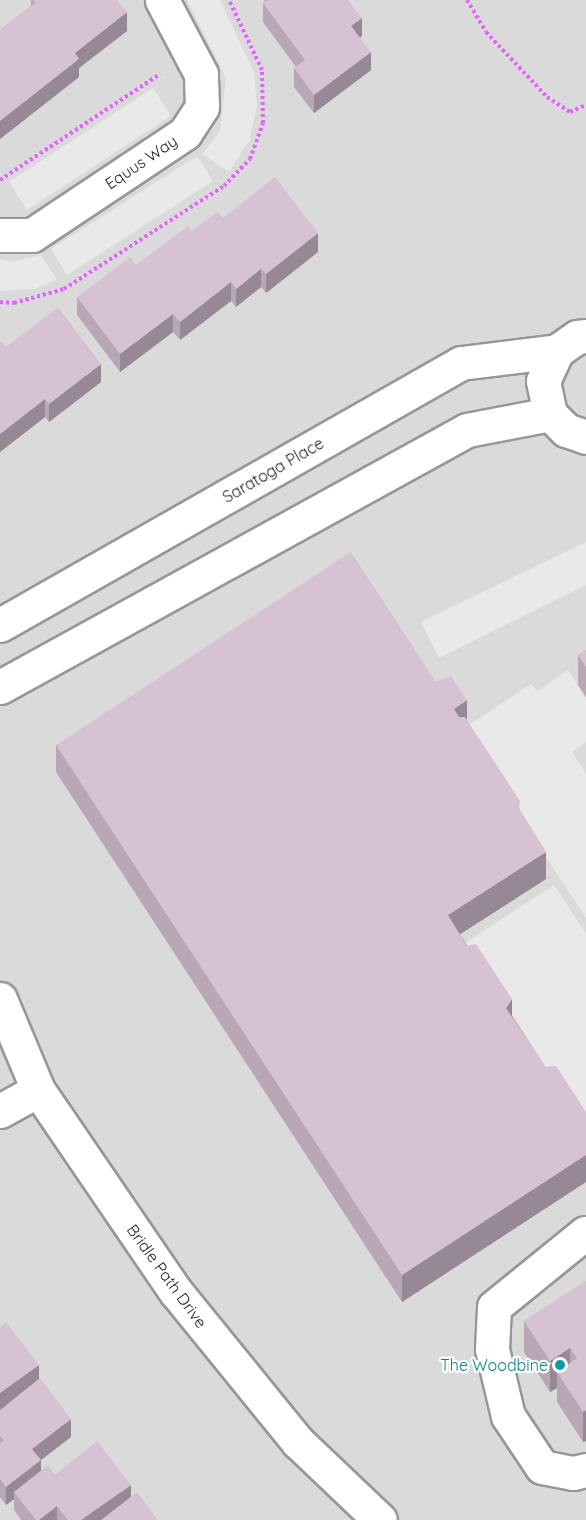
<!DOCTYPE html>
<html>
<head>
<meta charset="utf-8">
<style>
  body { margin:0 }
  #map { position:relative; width:586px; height:1520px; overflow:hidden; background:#efe2ea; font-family:Quicksand,sans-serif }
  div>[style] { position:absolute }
  .residential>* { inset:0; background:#dbdadb }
  .parking>* { inset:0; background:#e9e9e9 }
  .path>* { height:4px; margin-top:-2px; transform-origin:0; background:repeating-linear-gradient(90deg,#e463ff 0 3px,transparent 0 6px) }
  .roads { filter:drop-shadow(2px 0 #979797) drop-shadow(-2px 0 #979797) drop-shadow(0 2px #979797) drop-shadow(0 -2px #979797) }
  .minor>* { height:33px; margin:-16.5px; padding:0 16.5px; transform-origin:16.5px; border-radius:16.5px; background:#fff }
  .wall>* { inset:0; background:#b9a7b5 }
  .shaded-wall>* { inset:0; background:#968894 }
  .building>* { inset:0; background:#d7c2d3 }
  .dots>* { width:16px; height:16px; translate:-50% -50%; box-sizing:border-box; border:3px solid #fff; border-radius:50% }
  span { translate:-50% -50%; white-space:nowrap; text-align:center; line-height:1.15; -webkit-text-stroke:4.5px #fff; paint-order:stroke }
  .street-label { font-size:16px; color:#1d1d1d }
  .culture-label { font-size:16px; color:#0d838f }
  .right { translate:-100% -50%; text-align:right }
</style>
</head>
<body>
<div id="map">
  <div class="residential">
    <i style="clip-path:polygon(0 0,586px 0,586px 1520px,0 1520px)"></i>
  </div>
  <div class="parking">
    <i style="clip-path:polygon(187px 0,220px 0,254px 72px,257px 107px,249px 141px,229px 172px,202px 154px,220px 131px,226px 78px)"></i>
    <i style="clip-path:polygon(153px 88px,171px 116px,27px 210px,9px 182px)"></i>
    <i style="clip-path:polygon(197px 156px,213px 181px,67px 275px,51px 249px)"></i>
    <i style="clip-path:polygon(41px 255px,57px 280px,34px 289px,0 291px,0 259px,12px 262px)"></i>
    <i style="clip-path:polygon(586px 542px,586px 585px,439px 658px,421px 622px)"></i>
    <i style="clip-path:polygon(568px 670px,586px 699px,586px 742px,572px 752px,586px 774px,586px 918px,462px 730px,531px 684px,537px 691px)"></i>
    <i style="clip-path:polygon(554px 885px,586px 934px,586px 1128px,465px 943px)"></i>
  </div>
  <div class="path">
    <i style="left:467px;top:0;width:37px;rotate:59deg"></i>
    <i style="left:486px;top:32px;width:89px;rotate:46.8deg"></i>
    <i style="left:547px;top:97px;width:27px;rotate:33deg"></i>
    <i style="left:570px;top:112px;width:17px;rotate:-24deg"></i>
    <i style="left:0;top:180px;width:192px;rotate:-33.5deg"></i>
    <i style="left:0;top:302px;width:14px;rotate:4deg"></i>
    <i style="left:14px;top:303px;width:52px;rotate:-15.6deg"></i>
    <i style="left:64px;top:289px;width:190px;rotate:-32.8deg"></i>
    <i style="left:224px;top:186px;width:37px;rotate:-46deg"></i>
    <i style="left:250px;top:159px;width:38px;rotate:-70deg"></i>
    <i style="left:263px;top:123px;width:53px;rotate:-91.1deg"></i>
    <i style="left:262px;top:70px;width:77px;rotate:-115.2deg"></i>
  </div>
  <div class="roads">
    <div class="minor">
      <i style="left:0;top:235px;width:32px"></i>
      <i style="left:32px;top:235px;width:184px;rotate:-33.7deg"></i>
      <i style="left:185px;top:133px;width:31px;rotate:-57deg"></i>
      <i style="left:202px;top:107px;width:33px;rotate:-92deg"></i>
      <i style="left:201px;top:74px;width:84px;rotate:-117.8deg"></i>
      <i style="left:586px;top:336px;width:9px;rotate:174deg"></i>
      <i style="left:577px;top:337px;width:24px;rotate:145deg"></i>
      <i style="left:557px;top:351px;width:33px;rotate:115deg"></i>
      <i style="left:543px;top:381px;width:34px;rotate:78deg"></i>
      <i style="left:550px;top:414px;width:23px;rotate:45deg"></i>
      <i style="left:566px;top:430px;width:21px;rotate:19deg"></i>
      <i style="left:0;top:625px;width:530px;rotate:-29.61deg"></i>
      <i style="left:461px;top:363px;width:97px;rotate:-7.1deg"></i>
      <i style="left:0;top:687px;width:533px;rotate:-28.82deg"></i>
      <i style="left:467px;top:430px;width:85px;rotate:-10.9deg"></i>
      <i style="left:0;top:999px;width:99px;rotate:67.3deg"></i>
      <i style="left:38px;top:1090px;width:245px;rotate:55.7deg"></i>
      <i style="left:176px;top:1292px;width:193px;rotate:50.9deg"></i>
      <i style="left:298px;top:1442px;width:113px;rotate:43.6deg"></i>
      <i style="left:0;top:1111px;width:43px;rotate:-28.9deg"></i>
      <i style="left:585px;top:1233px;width:117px;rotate:140.9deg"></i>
      <i style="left:494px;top:1307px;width:42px;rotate:92.7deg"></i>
      <i style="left:492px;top:1349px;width:69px;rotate:76.6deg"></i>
      <i style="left:508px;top:1416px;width:61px;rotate:56.3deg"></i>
      <i style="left:542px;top:1467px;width:32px;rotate:11deg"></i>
      <i style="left:573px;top:1473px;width:13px;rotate:-13deg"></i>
    </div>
  </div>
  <div class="wall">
    <i style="clip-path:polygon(31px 0,117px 0,127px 31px,79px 68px,79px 77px,0 139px,0 30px,31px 6px)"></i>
    <i style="clip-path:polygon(264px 0,348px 0,362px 36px,360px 37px,371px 70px,314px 113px,294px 87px,294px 68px,296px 67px,263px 22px,263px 3px,265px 2px)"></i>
    <i style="clip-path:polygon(223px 218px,318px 252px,266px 293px,261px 287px,236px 307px,231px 301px,180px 340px,173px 332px,120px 372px,77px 315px,77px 297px,136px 265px,191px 231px)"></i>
    <i style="clip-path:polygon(0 343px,6px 347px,101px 382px,49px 422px,45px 417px,0 452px)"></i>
    <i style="clip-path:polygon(586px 650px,586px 697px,578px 685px,578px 655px)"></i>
    <i style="clip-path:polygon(436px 682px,467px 721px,520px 810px,546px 879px,460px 934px,545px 1067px,586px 1112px,586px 1182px,402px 1302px,56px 772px,56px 745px)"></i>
    <i style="clip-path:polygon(586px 1281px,586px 1441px,583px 1442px,557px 1402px,557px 1388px,550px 1392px,524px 1352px,524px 1321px)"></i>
    <i style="clip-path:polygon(0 1327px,39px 1378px,71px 1437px,41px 1460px,41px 1470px,131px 1497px,158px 1520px,21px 1520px,14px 1510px,14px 1499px,6px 1505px,0 1497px)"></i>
  </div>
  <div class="shaded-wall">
    <i style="clip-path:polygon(127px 12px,127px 31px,79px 68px,79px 77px,0 139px,0 121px,75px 53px)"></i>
    <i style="clip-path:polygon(362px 18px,362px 36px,351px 44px,351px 26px)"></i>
    <i style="clip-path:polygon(371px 52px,371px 70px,314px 113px,314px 95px)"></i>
    <i style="clip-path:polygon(318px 233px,318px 252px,266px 293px,266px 274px)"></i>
    <i style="clip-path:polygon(261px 269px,261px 287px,236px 307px,236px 289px)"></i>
    <i style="clip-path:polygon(231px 282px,231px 301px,180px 340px,180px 322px)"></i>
    <i style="clip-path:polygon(173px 314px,173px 332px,120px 372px,120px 354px)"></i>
    <i style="clip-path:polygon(101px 364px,101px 382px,49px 422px,49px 404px)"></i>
    <i style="clip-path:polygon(45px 399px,45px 417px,0 452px,0 434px)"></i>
    <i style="clip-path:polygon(467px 700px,467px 727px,454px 736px,454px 709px)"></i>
    <i style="clip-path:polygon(546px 852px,546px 879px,448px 942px,448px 915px)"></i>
    <i style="clip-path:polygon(512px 999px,512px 1026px,506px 1008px)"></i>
    <i style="clip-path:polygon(586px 1155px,586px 1182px,402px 1302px,402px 1275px)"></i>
    <i style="clip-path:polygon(570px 1348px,570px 1379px,557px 1372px,557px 1388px,550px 1392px,550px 1361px)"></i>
    <i style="clip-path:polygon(39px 1365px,39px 1384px,0 1412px,0 1393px)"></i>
    <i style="clip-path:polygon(586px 1410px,586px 1441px,583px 1442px,583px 1412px)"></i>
    <i style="clip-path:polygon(71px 1419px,71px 1437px,41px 1460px,41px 1478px,14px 1492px,14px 1499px,6px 1505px,6px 1487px,32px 1449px)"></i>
    <i style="clip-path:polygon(131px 1485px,131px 1503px,107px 1520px,81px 1520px)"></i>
    <i style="clip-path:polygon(57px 1506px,57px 1520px,39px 1520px)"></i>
  </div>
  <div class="building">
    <i style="clip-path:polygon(33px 0,117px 0,127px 12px,75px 53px,79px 59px,0 121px,0 30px,35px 3px)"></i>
    <i style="clip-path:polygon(268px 0,348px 0,362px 18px,351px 26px,371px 52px,314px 95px,294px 68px,305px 60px,263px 3px)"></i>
    <i style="clip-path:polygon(275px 177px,318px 233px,266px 274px,261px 269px,236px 289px,231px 282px,180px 322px,173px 314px,120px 354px,77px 297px,130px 257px,136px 265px,188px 226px,191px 231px,218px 212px,223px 218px)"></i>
    <i style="clip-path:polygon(58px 307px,101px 364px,49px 404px,45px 399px,0 434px,0 343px,2px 342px,6px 347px)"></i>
    <i style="clip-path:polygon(351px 552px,436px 682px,451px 676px,467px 700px,454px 709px,459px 717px,465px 717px,520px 801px,519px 808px,546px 852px,448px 915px,467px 946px,476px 944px,512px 999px,506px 1008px,545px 1067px,556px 1066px,586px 1112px,586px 1155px,402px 1275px,56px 745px)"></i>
    <i style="clip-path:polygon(586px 650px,586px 667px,578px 655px)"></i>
    <i style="clip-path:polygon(586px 1281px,586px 1410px,583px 1412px,557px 1372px,577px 1358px,570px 1348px,550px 1361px,524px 1321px)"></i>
    <i style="clip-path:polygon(6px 1322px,39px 1365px,0 1393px,0 1327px)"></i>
    <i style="clip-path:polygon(40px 1378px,71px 1419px,32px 1449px,41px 1460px,6px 1487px,0 1479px,0 1443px,4px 1441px,0 1436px,0 1410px)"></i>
    <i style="clip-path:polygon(97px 1441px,131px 1485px,81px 1520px,68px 1520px,57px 1506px,39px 1520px,36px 1520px,14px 1492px,48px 1465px,55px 1475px)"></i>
    <i style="clip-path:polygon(137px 1492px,158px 1520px,101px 1520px)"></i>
  </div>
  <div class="dots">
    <i style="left:560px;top:1365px;background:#0f9aa8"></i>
  </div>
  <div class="street-label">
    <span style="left:141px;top:162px;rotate:-34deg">Equus Way</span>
    <span style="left:273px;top:470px;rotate:-30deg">Saratoga Place</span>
    <span style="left:167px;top:1276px;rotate:54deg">Bridle Path Drive</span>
  </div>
  <div class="culture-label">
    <span class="right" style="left:548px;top:1365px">The Woodbine</span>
  </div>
</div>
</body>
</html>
